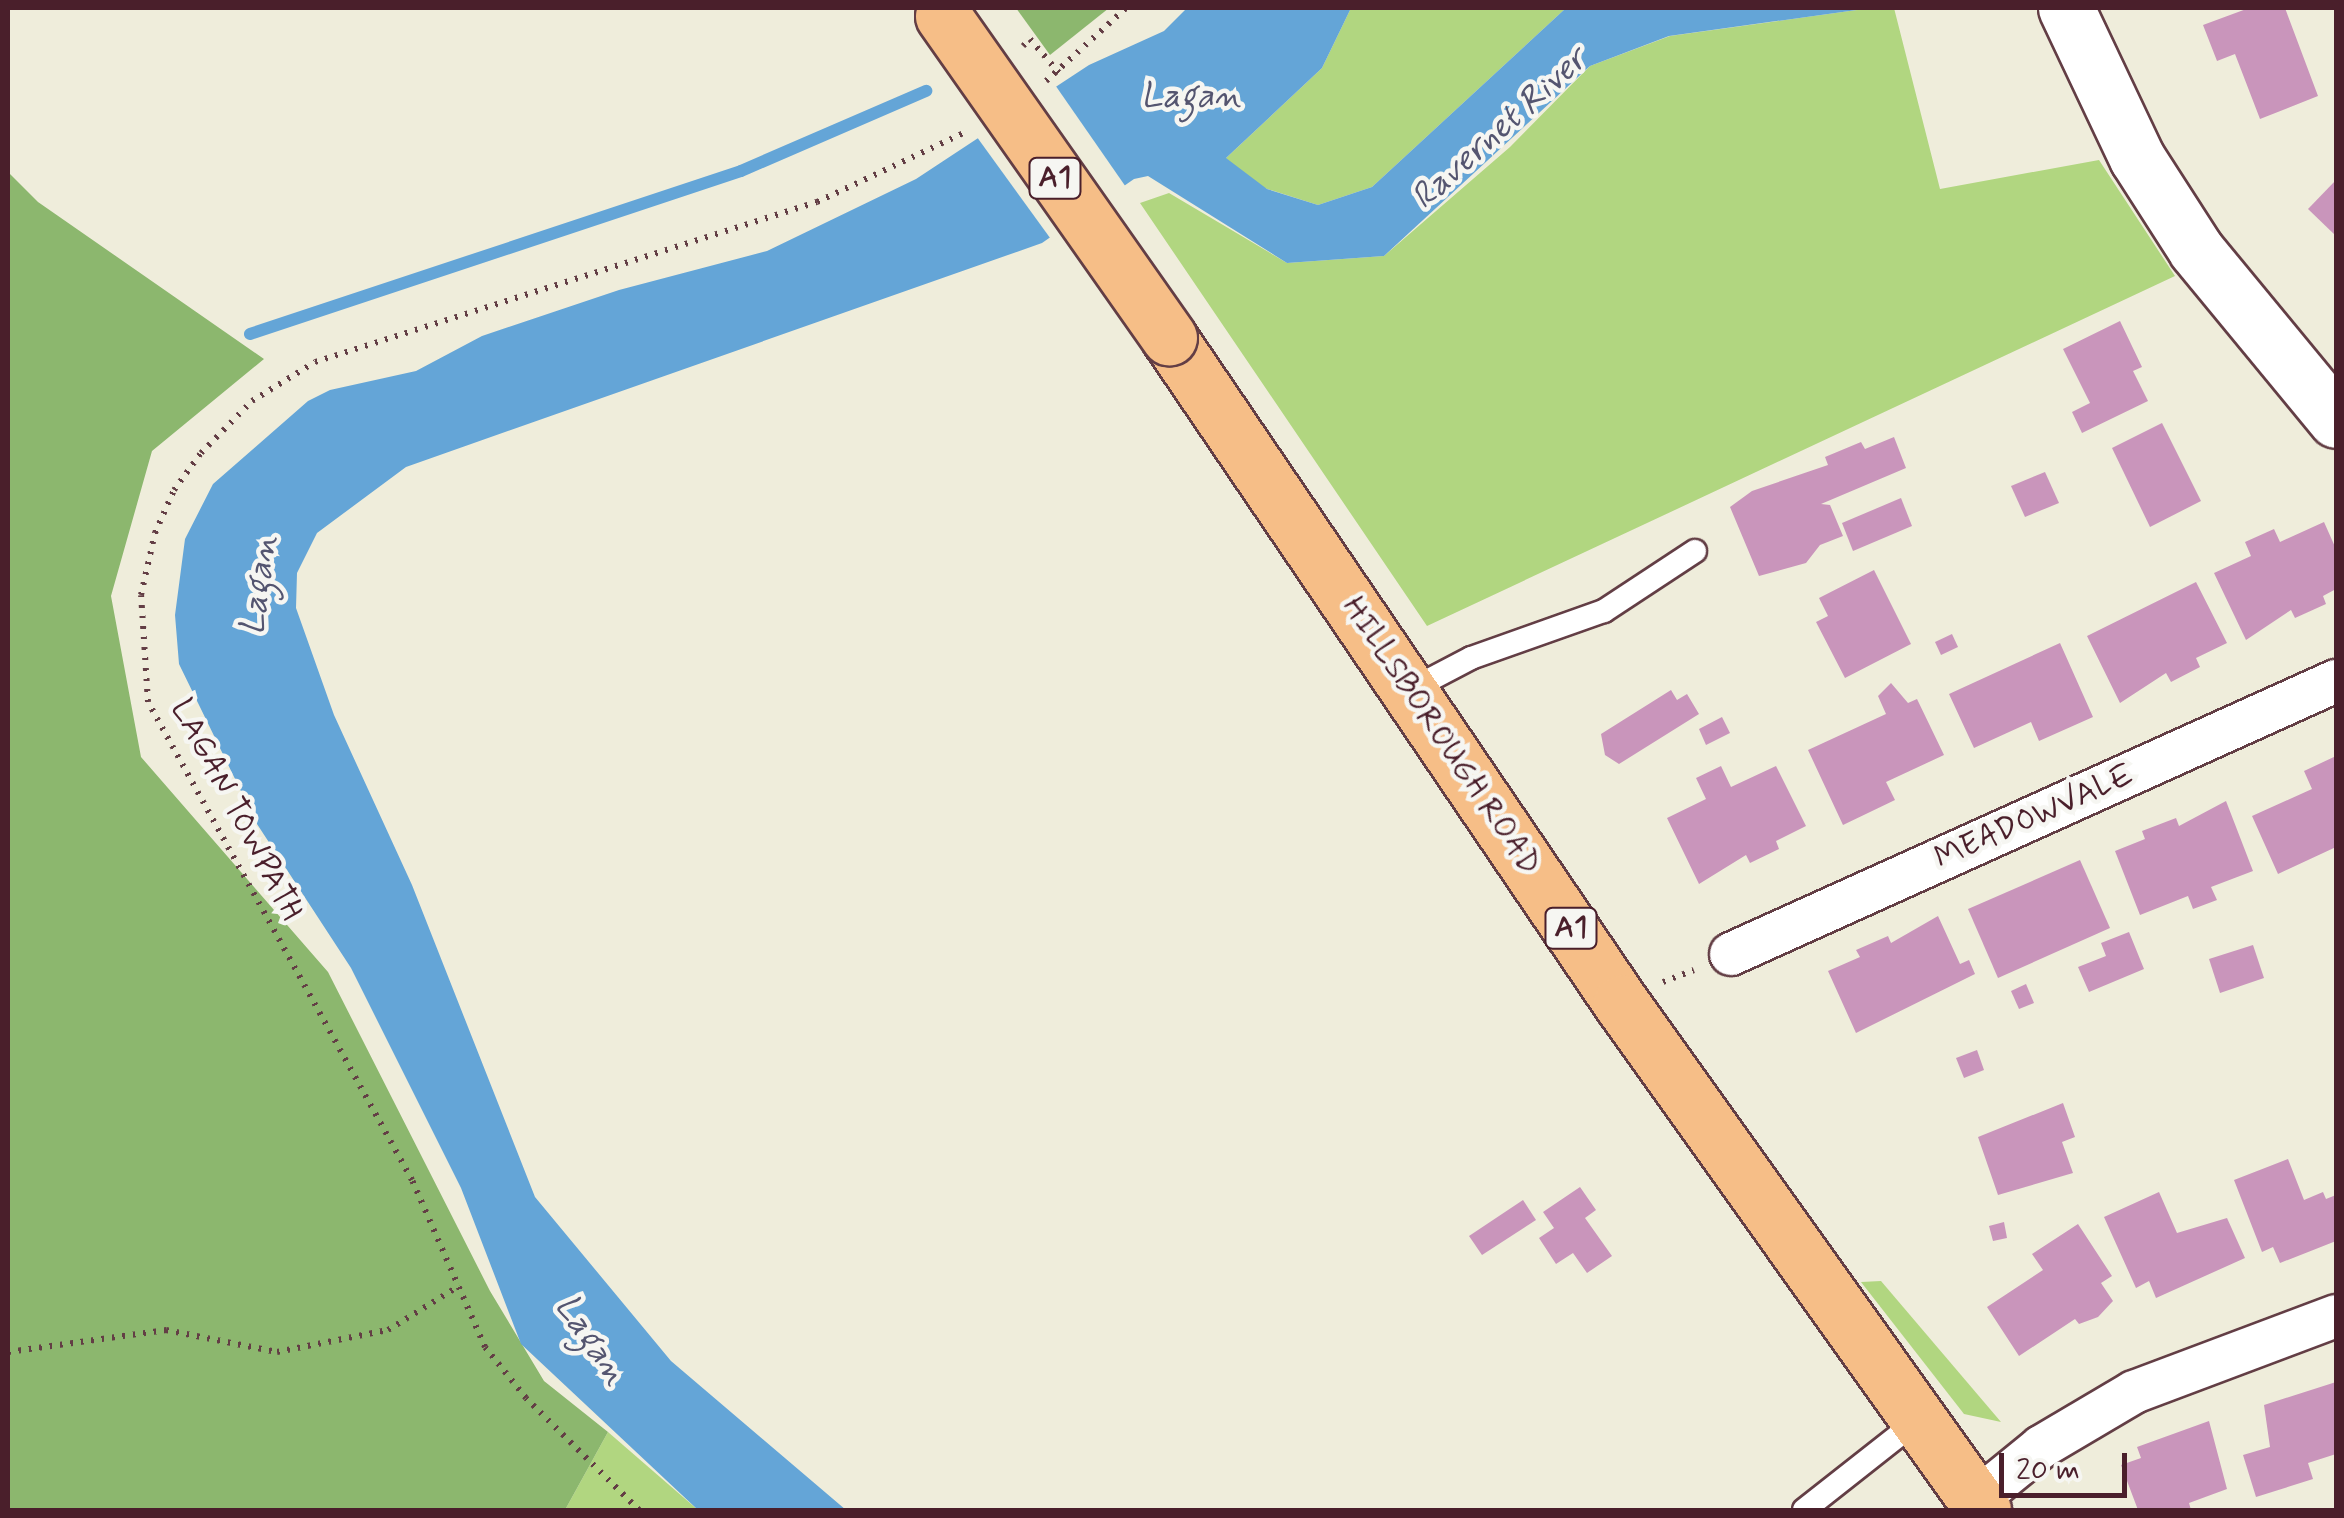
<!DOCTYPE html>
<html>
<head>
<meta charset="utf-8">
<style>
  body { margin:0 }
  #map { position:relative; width:2344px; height:1518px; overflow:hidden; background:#efeddb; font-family:Mynerve,sans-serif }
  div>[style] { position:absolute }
  .green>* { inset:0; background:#b1d680 }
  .forest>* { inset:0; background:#8cb76e }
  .water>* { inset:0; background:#64a5d7 }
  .pier>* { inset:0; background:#efeddb }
  .stream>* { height:12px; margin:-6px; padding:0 6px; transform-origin:6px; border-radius:6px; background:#64a5d7 }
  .building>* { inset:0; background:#c995bb }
  .path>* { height:6px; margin-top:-3px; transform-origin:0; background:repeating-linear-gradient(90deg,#633e45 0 2.5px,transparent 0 10.5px) }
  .roads { filter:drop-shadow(2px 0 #633e45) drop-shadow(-2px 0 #633e45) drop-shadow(0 2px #633e45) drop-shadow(0 -2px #633e45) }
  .service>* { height:22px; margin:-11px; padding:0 11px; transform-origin:11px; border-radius:11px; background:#fff }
  .minor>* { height:42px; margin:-21px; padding:0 21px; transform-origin:21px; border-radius:21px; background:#fff }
  .tertiary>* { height:55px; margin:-27.5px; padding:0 27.5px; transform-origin:27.5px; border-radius:27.5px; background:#fff }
  .trunk>* { height:55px; margin:-27.5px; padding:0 27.5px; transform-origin:27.5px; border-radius:27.5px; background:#f6be87 }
  .bridges { filter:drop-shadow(2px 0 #633e45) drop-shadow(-2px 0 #633e45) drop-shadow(0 2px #633e45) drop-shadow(0 -2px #633e45) }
  .trunk-bridge>* { height:55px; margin:-27.5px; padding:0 27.5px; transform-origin:27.5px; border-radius:27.5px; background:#f6be87 }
  span { translate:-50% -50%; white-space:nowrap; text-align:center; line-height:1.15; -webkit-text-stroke:9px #f6f6f2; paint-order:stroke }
  .shield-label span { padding:2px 8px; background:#f6f6f2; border:2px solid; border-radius:8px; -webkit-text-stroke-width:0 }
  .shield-label { font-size:30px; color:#4a1f2b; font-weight:700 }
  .street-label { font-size:32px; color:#4a1f2b }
  .water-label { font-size:35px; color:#545570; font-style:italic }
  .frame { position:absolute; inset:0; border:10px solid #4a1f2b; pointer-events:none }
  .scale { position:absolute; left:1999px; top:1453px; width:128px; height:45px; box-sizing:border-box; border:5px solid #4a1f2b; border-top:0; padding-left:12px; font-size:30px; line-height:35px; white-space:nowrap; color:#4a1f2b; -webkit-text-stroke:8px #f6f6f2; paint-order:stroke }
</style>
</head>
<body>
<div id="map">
  <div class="green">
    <i style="clip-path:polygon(1351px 8px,1566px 8px,1372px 187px,1318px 205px,1261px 187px,1225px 159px,1322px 68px)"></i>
    <i style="clip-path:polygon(1871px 8px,1894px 8px,1940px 189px,2099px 160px,2175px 276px,1427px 626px,1140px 203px,1169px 193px,1287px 263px,1384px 256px,1510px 147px,1590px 66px,1670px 36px)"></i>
    <i style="clip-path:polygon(1881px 1281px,2001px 1422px,1964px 1414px,1861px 1282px)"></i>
    <i style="clip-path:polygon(608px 1432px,698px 1510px,565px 1510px)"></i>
  </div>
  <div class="forest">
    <i style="clip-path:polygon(1016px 8px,1109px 8px,1050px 55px)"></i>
    <i style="clip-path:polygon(8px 172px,38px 202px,264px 359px,152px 451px,111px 596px,141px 757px,328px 972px,490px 1291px,544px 1381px,608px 1432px,565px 1510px,8px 1510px)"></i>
  </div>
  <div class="water">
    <i style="clip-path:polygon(1187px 8px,1351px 8px,1322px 68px,1226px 158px,1267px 189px,1318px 205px,1372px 187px,1566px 8px,1871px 8px,1669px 36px,1590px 66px,1384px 256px,1287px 263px,1148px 176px,1134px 179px,1042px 243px,406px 467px,317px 533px,297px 573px,296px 608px,334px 715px,412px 885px,535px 1197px,671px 1361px,846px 1510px,698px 1510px,521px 1344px,461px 1188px,351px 968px,257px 824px,179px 664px,175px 615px,185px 539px,213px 484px,308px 401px,330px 390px,416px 371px,482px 336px,619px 290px,767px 251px,916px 179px,1089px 65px,1164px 31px)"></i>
  </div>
  <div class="pier">
    <i style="clip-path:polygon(1053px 82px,1128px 190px,1053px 242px,974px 133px)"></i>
  </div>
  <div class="stream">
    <i style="left:250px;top:334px;width:517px;rotate:-18.36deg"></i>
    <i style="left:741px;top:171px;width:202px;rotate:-23.4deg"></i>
  </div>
  <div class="building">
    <i style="clip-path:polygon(2249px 8px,2285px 8px,2318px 96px,2260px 119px,2235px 54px,2217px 61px,2203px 25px)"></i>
    <i style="clip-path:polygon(2336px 180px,2336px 236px,2308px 209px)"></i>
    <i style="clip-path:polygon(2120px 321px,2142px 367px,2133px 371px,2148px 401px,2082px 433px,2072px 412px,2090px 403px,2063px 349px)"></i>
    <i style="clip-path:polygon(2162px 423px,2201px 501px,2150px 527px,2112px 448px)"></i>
    <i style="clip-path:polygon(1894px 437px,1906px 468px,1821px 504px,1830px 505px,1843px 536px,1820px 545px,1806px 563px,1759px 576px,1730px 507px,1752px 491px,1828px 465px,1825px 457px,1861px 442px,1865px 449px)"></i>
    <i style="clip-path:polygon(2045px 472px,2059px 503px,2025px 517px,2011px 486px)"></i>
    <i style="clip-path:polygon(1901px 498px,1912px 526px,1853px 551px,1842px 523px)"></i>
    <i style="clip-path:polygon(2324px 522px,2336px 549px,2336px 589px,2323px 596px,2326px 604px,2295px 618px,2291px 610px,2246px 640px,2214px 573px,2251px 556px,2245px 542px,2274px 529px,2280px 542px)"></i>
    <i style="clip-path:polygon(1874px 570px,1911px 644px,1845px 678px,1816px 622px,1828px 616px,1819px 598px)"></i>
    <i style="clip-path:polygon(2196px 582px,2227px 643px,2196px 658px,2200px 667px,2171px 682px,2166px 673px,2120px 703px,2087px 636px)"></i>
    <i style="clip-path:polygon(1952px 634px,1958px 647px,1941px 655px,1935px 642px)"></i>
    <i style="clip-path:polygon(2060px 643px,2093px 717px,2039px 741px,2031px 722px,1974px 748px,1949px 694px)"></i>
    <i style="clip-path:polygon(1891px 683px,1908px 703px,1917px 699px,1944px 755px,1886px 782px,1895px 800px,1843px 825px,1808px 750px,1886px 714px,1878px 696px)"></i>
    <i style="clip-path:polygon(1671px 690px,1677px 700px,1687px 694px,1699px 714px,1619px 764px,1605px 755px,1601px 734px)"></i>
    <i style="clip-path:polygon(1722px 717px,1730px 733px,1706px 745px,1699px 729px)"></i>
    <i style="clip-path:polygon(2336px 756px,2336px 847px,2278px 874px,2252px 816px,2312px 789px,2304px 771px)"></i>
    <i style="clip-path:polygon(1721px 766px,1731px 787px,1776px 766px,1806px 826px,1776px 841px,1779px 849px,1750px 863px,1746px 855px,1699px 884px,1667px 818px,1706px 799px,1696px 778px)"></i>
    <i style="clip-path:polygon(2226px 801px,2253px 871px,2211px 887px,2217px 900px,2193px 909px,2188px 896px,2140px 915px,2115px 851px,2145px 839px,2142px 831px,2176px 818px,2179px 826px)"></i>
    <i style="clip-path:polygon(2080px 860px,2110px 928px,1998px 978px,1968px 909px)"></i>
    <i style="clip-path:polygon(1938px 916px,1960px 964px,1969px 960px,1975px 974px,1856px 1033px,1828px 971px,1860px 957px,1856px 950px,1888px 936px,1891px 943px)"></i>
    <i style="clip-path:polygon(2129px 932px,2144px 969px,2089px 992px,2078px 967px,2106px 956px,2101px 943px)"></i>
    <i style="clip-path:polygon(2253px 945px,2264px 978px,2220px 993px,2209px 959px)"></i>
    <i style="clip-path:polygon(2026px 984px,2034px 1003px,2019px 1009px,2011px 991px)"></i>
    <i style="clip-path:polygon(1977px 1050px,1984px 1070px,1964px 1078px,1956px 1058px)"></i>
    <i style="clip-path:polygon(2063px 1103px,2075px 1137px,2062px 1142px,2073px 1173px,1998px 1195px,1978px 1137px)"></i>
    <i style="clip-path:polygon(2288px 1159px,2304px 1200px,2323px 1192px,2326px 1199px,2336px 1195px,2336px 1241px,2280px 1263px,2273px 1247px,2262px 1252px,2234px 1180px)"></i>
    <i style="clip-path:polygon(1580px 1187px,1596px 1210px,1585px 1218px,1612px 1256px,1587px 1273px,1573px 1253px,1556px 1264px,1539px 1238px,1554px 1228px,1543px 1212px)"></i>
    <i style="clip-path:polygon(2159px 1192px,2177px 1233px,2227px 1218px,2245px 1258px,2156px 1298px,2149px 1281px,2136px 1288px,2104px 1217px)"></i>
    <i style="clip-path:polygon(1523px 1200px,1536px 1220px,1482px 1255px,1469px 1236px)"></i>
    <i style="clip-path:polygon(2004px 1222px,2007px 1238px,1993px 1241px,1989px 1226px)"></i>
    <i style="clip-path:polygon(2078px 1224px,2112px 1276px,2101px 1283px,2113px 1301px,2098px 1317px,2079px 1324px,2075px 1319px,2019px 1356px,1987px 1307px,2043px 1270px,2032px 1254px)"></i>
    <i style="clip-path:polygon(2336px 1382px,2336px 1454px,2308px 1463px,2313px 1479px,2256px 1497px,2243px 1455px,2270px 1447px,2264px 1405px)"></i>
    <i style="clip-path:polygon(2209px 1421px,2227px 1489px,2189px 1503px,2191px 1510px,2138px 1510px,2121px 1465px,2141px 1458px,2137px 1447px)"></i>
  </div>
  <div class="path">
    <i style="left:1023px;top:46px;width:10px;rotate:-45deg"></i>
    <i style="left:1030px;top:39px;width:45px;rotate:49.5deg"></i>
    <i style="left:1046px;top:81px;width:108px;rotate:-42.4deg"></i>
    <i style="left:1663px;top:982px;width:33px;rotate:-21deg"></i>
    <i style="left:8px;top:1352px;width:160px;rotate:-7.9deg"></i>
    <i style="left:166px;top:1330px;width:113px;rotate:11.2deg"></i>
    <i style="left:277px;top:1352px;width:113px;rotate:-11.2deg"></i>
    <i style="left:388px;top:1330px;width:84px;rotate:-31.8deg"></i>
    <i style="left:639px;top:1510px;width:159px;rotate:-135.3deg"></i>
    <i style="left:526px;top:1398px;width:65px;rotate:-128.8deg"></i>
    <i style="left:485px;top:1347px;width:182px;rotate:-113.6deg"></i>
    <i style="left:412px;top:1180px;width:546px;rotate:-118.91deg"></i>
    <i style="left:148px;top:702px;width:107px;rotate:-93.7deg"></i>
    <i style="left:141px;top:595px;width:64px;rotate:-77.3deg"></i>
    <i style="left:155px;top:533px;width:47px;rotate:-66.2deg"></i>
    <i style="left:174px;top:490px;width:46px;rotate:-53.9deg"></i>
    <i style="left:201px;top:453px;width:73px;rotate:-45.6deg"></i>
    <i style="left:252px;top:401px;width:74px;rotate:-31.8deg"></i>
    <i style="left:315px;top:362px;width:527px;rotate:-17.68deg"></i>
    <i style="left:817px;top:202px;width:167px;rotate:-25.2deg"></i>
  </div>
  <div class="roads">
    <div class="service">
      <i style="left:1410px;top:690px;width:69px;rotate:-27.7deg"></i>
      <i style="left:1471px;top:658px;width:141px;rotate:-19.5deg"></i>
      <i style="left:1604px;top:611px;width:109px;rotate:-33.4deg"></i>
      <i style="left:1804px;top:1510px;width:144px;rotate:-38.2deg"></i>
    </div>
    <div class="minor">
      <i style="left:1731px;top:954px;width:664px;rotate:-24.29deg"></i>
      <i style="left:1976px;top:1500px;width:84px;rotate:-39.2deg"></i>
      <i style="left:2041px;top:1447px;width:108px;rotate:-30.6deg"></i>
      <i style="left:2134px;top:1392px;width:216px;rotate:-20.6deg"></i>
    </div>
    <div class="tertiary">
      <i style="left:2066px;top:8px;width:166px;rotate:64.7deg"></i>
      <i style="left:2137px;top:158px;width:109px;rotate:57.3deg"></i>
      <i style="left:2196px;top:250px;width:220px;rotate:50.5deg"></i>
    </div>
    <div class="trunk">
      <i style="left:1169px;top:338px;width:804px;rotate:55.8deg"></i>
      <i style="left:1621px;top:1003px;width:623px;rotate:54.47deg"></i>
    </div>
  </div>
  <div class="bridges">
    <div class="trunk-bridge">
      <i style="left:943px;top:16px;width:393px;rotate:54.9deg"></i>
    </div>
  </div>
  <div class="shield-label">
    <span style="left:1055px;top:178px">A1</span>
    <span style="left:1571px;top:928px">A1</span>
  </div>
  <div class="street-label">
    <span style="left:1441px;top:736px;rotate:56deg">HILLSBOROUGH ROAD</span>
    <span style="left:236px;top:810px;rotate:62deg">LAGAN TOWPATH</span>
    <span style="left:2034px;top:817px;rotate:-24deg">MEADOWVALE</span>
  </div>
  <div class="water-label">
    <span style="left:1191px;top:96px">Lagan</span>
    <span style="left:1499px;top:129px;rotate:-42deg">Ravernet River</span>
    <span style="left:259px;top:585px;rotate:-82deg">Lagan</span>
    <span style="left:591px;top:1340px;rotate:56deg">Lagan</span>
  </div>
  <div class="frame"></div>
  <div class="scale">20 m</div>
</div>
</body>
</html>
